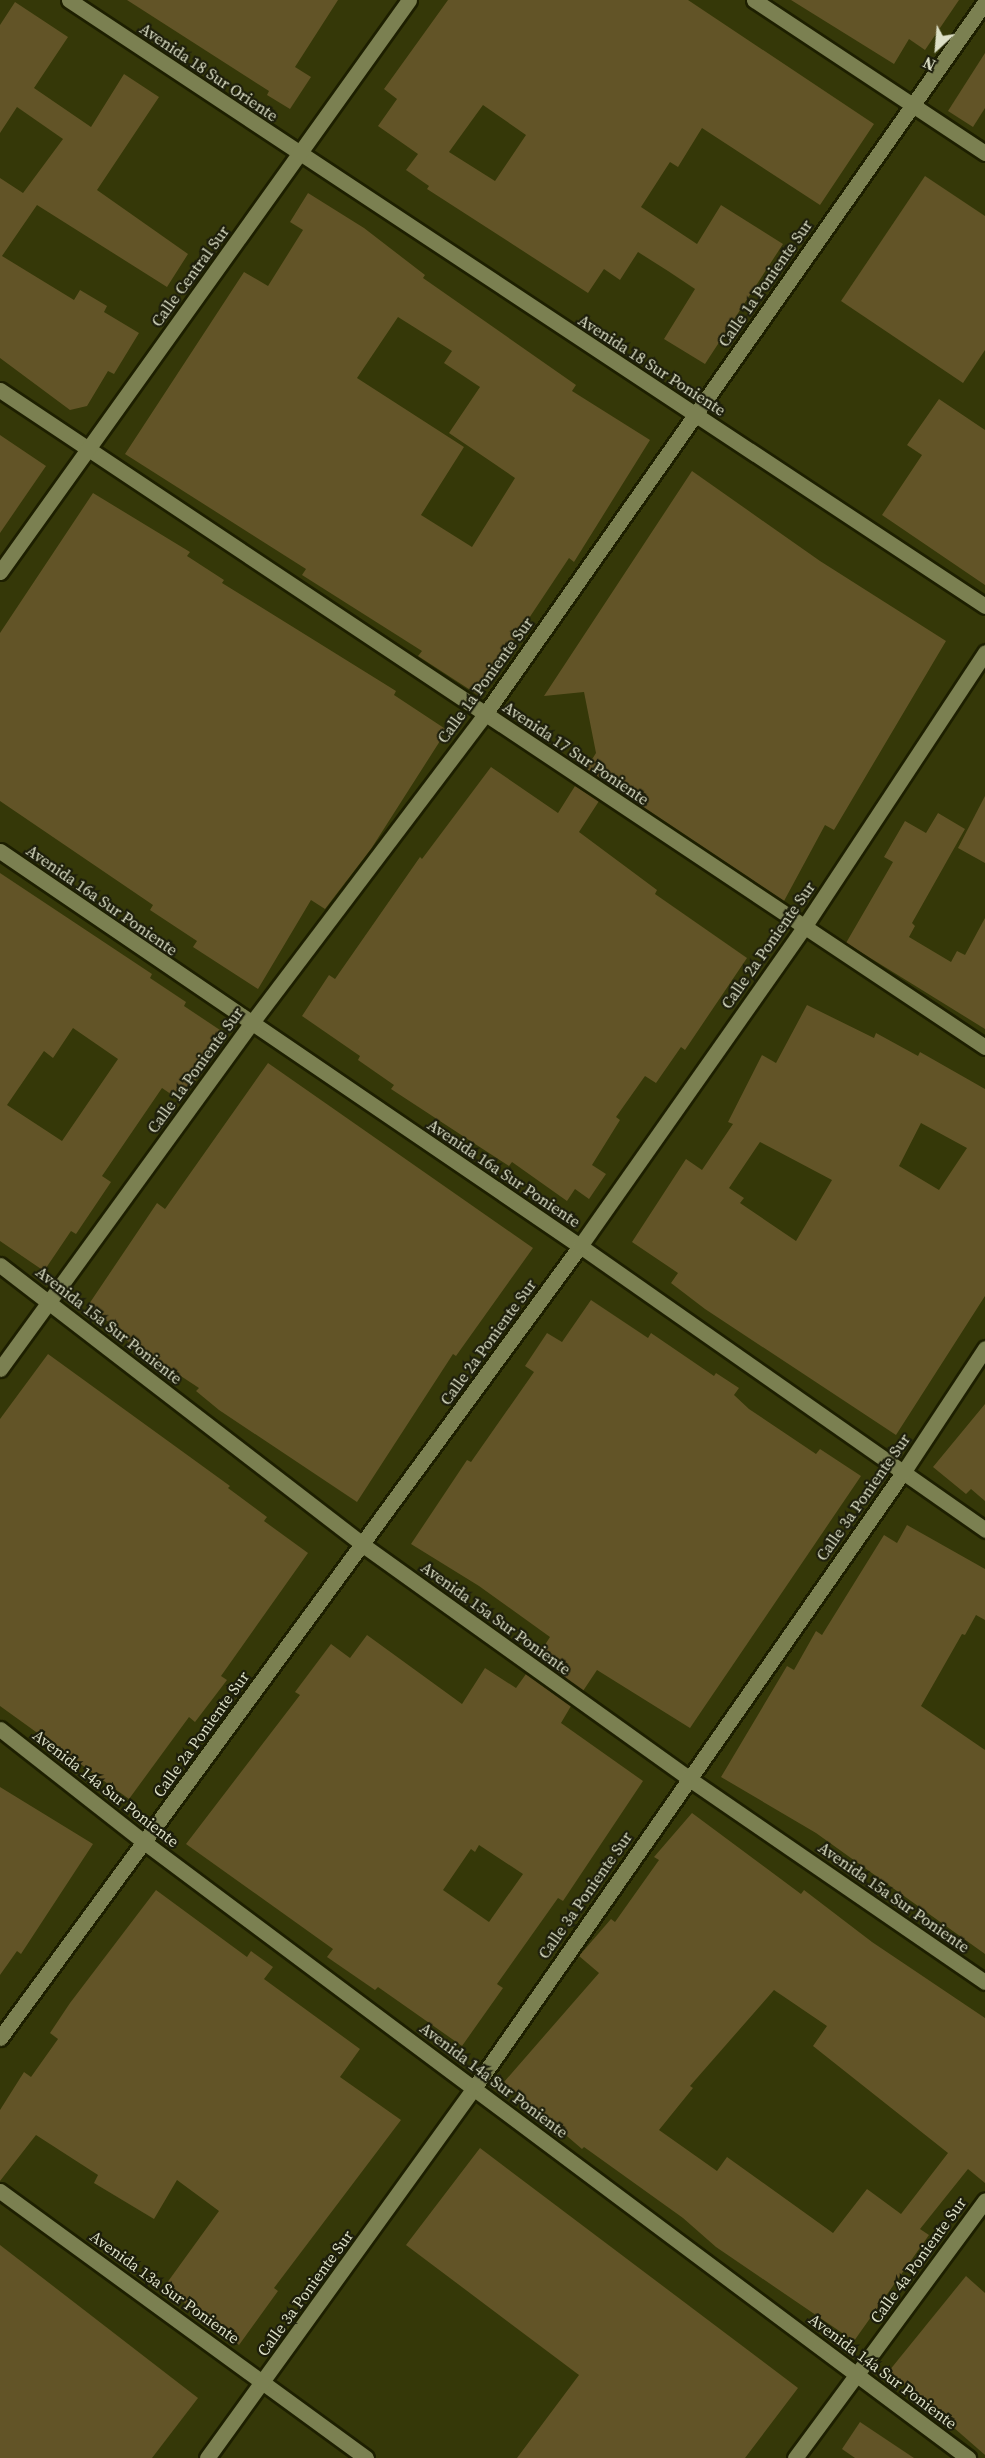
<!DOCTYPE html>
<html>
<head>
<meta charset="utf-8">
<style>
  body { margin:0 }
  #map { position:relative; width:985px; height:2458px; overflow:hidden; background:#353808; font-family:"Source Serif 4",serif }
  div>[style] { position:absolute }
  .building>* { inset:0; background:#625427 }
  .roads { filter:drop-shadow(2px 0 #1d1f00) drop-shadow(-2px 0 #1d1f00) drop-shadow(0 2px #1d1f00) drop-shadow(0 -2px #1d1f00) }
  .minor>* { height:15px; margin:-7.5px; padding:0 7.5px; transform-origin:7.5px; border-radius:7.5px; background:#7b8051 }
  .tertiary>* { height:15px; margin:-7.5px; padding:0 7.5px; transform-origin:7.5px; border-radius:7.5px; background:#7b8051 }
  span { translate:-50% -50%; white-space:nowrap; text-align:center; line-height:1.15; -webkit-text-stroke:4.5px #1d1e0b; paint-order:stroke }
  .street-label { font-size:16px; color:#dcdfc6 }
  .north { position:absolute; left:907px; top:18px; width:60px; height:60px; -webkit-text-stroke:4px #1d1e0b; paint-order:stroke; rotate:206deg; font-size:16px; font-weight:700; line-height:24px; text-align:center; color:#dcdfc6 }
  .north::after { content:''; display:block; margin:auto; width:21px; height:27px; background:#dcdfc6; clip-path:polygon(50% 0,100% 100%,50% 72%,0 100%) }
</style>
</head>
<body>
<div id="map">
  <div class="building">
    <i style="clip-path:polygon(127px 0,338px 0,295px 67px,311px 77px,290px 109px,267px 95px,269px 91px)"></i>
    <i style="clip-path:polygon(evenodd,448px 0,688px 0,874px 124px,820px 205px,702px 128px,678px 167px,670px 162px,641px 207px,697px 244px,721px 205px,783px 244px,705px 364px,664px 339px,695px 289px,668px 271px,638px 252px,620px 280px,604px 269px,588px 293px,427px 189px,429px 186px,406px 170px,418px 154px,378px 126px,397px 99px,384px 89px,448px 0,483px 105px,526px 135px,495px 181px,449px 152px,483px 105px)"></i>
    <i style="clip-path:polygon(791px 0,959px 0,925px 50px,909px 39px,894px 64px)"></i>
    <i style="clip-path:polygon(15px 2px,68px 37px,34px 88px,91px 127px,124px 74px,159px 97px,97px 190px,188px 254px,167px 287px,37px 205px,2px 256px,74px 300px,80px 290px,107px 306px,104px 312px,139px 333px,114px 374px,108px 371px,87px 406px,70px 410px,0 358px,0 178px,23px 193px,63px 139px,17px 107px,0 133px,0 25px)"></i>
    <i style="clip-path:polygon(985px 53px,985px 108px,973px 127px,948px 111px)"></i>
    <i style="clip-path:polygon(925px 176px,985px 216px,985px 350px,963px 383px,841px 301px)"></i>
    <i style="clip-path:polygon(evenodd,308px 193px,364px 228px,425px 275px,423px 278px,576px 385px,572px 391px,650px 440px,574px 562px,569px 558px,478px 695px,418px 656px,422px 651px,302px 575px,306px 569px,125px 454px,244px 272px,268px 286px,303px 230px,290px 222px,308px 193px,398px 317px,452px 351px,444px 363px,480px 387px,449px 433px,515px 478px,472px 547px,421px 515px,464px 447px,357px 378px,398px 317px)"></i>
    <i style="clip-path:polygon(939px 399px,985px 430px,985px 585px,882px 515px,922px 455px,907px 445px)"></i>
    <i style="clip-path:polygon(0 435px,46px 466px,0 533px)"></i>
    <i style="clip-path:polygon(692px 471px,820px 561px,946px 641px,834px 830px,825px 825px,784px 901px,586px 769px,596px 753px,584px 692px,544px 696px)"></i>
    <i style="clip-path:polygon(93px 493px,190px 552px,187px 556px,224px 580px,222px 583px,396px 691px,394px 695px,447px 730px,371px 849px,325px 909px,311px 900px,258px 989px,193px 947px,197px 941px,150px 910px,153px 905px,0 801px,0 633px)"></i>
    <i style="clip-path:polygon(491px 767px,558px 813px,575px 786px,599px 801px,579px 832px,657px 890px,655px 894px,747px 958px,685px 1050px,681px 1047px,656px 1083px,645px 1076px,616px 1117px,620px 1120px,592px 1165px,606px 1174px,589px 1199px,575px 1189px,567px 1201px,512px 1162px,509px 1166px,472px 1142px,391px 1089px,394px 1085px,358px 1060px,360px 1056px,302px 1016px,329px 975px,335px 979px,420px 857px,422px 859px)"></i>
    <i style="clip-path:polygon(985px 796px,985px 863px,958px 848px)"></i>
    <i style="clip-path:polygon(938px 813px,965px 829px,912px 923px,915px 926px,909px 937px,951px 962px,957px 951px,965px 955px,985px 918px,985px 1029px,846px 943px,893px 862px,884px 857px,905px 821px,926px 833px)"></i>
    <i style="clip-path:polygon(evenodd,0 873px,152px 974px,150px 978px,186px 1002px,184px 1006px,220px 1030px,191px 1073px,198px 1077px,181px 1101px,162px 1088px,102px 1176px,111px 1182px,76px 1234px,71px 1231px,44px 1271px,0 1241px,0 873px,73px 1028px,118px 1059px,62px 1141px,7px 1105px,44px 1051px,53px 1058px,73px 1028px)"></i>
    <i style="clip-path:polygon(evenodd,807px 1005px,874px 1038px,876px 1033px,918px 1056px,920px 1052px,985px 1089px,985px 1296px,896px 1435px,705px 1309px,671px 1283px,678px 1273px,632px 1242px,686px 1159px,702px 1170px,733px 1124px,728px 1122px,762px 1055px,776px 1063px,807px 1005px,921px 1123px,967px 1148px,939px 1190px,899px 1166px,921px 1123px,807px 1005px,760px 1142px,832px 1180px,796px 1241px,740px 1203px,744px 1198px,729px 1188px,760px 1142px)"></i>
    <i style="clip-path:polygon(268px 1063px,533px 1248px,456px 1356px,453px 1354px,357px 1502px,219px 1410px,196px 1391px,199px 1388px,123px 1338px,126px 1334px,87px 1307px,157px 1203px,165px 1209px)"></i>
    <i style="clip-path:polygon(591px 1300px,648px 1338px,651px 1333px,714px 1376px,716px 1373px,739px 1388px,734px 1395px,749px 1409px,816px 1454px,820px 1449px,861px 1476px,690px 1728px,597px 1670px,583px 1691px,537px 1657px,550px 1637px,479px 1586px,411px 1544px,467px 1460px,471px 1462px,534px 1372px,525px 1366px,547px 1333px,562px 1342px)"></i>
    <i style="clip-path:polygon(48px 1354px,230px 1486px,228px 1488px,267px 1517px,264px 1521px,308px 1553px,221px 1676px,227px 1680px,195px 1722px,189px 1717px,129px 1799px,0 1706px,0 1419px)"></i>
    <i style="clip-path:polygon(985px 1404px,985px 1501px,971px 1489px,966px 1494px,933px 1467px)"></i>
    <i style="clip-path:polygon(907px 1525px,985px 1569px,985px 1620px,976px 1615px,965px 1635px,962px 1634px,921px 1706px,985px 1750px,985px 1954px,816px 1833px,721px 1777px,787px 1666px,794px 1670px,816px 1631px,822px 1635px,884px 1535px,897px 1543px)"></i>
    <i style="clip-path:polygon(evenodd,367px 1635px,462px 1704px,485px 1668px,516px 1688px,526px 1674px,571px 1706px,561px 1723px,643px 1781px,563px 1901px,558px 1898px,497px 1984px,503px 1988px,462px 2046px,378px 1987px,375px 1990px,327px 1957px,333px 1949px,186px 1844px,300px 1695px,295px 1692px,331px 1644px,350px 1658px,367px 1635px,479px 1845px,523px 1874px,489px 1922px,443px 1890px,471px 1849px,475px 1852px,479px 1845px)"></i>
    <i style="clip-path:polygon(0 1787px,93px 1844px,21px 1954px,17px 1951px,0 1975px)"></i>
    <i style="clip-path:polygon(evenodd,692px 1813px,801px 1894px,804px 1890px,872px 1942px,985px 2018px,985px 2183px,968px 2169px,920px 2229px,929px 2235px,854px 2341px,716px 2247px,683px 2218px,584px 2147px,582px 2149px,504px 2082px,599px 1973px,579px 1956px,611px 1919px,615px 1922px,659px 1860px,654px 1857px,692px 1813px,774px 1990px,827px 2026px,813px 2046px,948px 2153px,901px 2214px,867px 2189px,833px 2233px,727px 2157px,717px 2171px,659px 2130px,693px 2088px,690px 2086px,774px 1990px)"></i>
    <i style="clip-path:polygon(156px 1890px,247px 1957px,251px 1951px,273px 1967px,264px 1979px,360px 2049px,340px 2077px,401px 2120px,274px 2288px,278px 2291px,239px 2345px,164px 2287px,219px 2211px,177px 2180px,154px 2219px,94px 2183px,98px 2175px,36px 2135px,0 2181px,0 2110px,24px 2072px,31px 2077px,58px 2039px,50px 2033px,70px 2003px)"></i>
    <i style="clip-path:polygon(480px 2148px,798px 2388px,745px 2458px,517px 2458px,579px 2375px,406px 2245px)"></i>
    <i style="clip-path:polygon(0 2245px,198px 2398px,152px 2458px,0 2458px)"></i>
    <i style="clip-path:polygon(966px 2276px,985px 2293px,985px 2455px,889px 2371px)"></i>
    <i style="clip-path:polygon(860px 2422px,914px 2458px,855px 2458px,842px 2449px)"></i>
  </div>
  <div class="roads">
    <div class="minor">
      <i style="left:69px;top:0;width:1098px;rotate:33.49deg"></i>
      <i style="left:754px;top:0;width:277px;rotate:33.5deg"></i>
      <i style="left:0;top:390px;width:1184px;rotate:33.7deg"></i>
      <i style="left:0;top:851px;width:702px;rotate:34.26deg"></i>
      <i style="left:580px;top:1246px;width:495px;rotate:35deg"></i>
      <i style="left:0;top:1265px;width:458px;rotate:37.6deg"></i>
      <i style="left:363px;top:1545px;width:400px;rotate:35.6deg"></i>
      <i style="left:688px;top:1778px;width:360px;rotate:34.5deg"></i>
      <i style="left:0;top:1729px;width:183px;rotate:38.1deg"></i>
      <i style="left:144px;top:1842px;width:1029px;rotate:36.78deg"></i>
      <i style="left:0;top:2038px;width:982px;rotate:-53.78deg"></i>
      <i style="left:580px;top:1246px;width:390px;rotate:-54.9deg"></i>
      <i style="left:804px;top:927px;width:329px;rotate:-56.6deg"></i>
      <i style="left:0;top:2191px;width:453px;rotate:36.1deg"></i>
      <i style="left:207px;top:2458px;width:456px;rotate:-54.2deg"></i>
      <i style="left:474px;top:2088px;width:752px;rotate:-55.13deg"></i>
      <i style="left:904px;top:1471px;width:147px;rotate:-56.6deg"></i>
      <i style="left:795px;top:2458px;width:320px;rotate:-53.6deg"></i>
    </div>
    <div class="tertiary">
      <i style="left:0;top:572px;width:703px;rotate:-54.43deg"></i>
      <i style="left:0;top:1369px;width:425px;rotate:-54deg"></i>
      <i style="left:250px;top:1025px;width:390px;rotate:-52.9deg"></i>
      <i style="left:485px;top:714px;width:870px;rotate:-54.92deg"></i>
    </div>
  </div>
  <div class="street-label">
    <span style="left:209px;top:72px;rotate:34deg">Avenida 18 Sur Oriente</span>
    <span style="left:190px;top:276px;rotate:-54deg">Calle Central Sur</span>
    <span style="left:765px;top:283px;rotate:-55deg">Calle 1a Poniente Sur</span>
    <span style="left:652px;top:365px;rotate:33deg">Avenida 18 Sur Poniente</span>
    <span style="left:485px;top:680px;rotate:-54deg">Calle 1a Poniente Sur</span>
    <span style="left:576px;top:753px;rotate:34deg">Avenida 17 Sur Poniente</span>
    <span style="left:102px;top:900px;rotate:35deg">Avenida 16a Sur Poniente</span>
    <span style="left:768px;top:945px;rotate:-55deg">Calle 2a Poniente Sur</span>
    <span style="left:195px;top:1070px;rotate:-54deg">Calle 1a Poniente Sur</span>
    <span style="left:504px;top:1173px;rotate:34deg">Avenida 16a Sur Poniente</span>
    <span style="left:109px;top:1325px;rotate:38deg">Avenida 15a Sur Poniente</span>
    <span style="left:488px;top:1342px;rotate:-54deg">Calle 2a Poniente Sur</span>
    <span style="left:863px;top:1497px;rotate:-55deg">Calle 3a Poniente Sur</span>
    <span style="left:496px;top:1618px;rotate:36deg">Avenida 15a Sur Poniente</span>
    <span style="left:201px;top:1734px;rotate:-54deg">Calle 2a Poniente Sur</span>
    <span style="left:106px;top:1788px;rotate:38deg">Avenida 14a Sur Poniente</span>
    <span style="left:585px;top:1895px;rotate:-55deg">Calle 3a Poniente Sur</span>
    <span style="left:894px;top:1897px;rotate:35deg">Avenida 15a Sur Poniente</span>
    <span style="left:494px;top:2080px;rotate:37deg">Avenida 14a Sur Poniente</span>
    <span style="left:918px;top:2260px;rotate:-54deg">Calle 4a Poniente Sur</span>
    <span style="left:165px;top:2287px;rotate:36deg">Avenida 13a Sur Poniente</span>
    <span style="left:305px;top:2293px;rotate:-54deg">Calle 3a Poniente Sur</span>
    <span style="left:883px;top:2371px;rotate:37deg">Avenida 14a Sur Poniente</span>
  </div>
  <div class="north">N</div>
</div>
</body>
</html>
